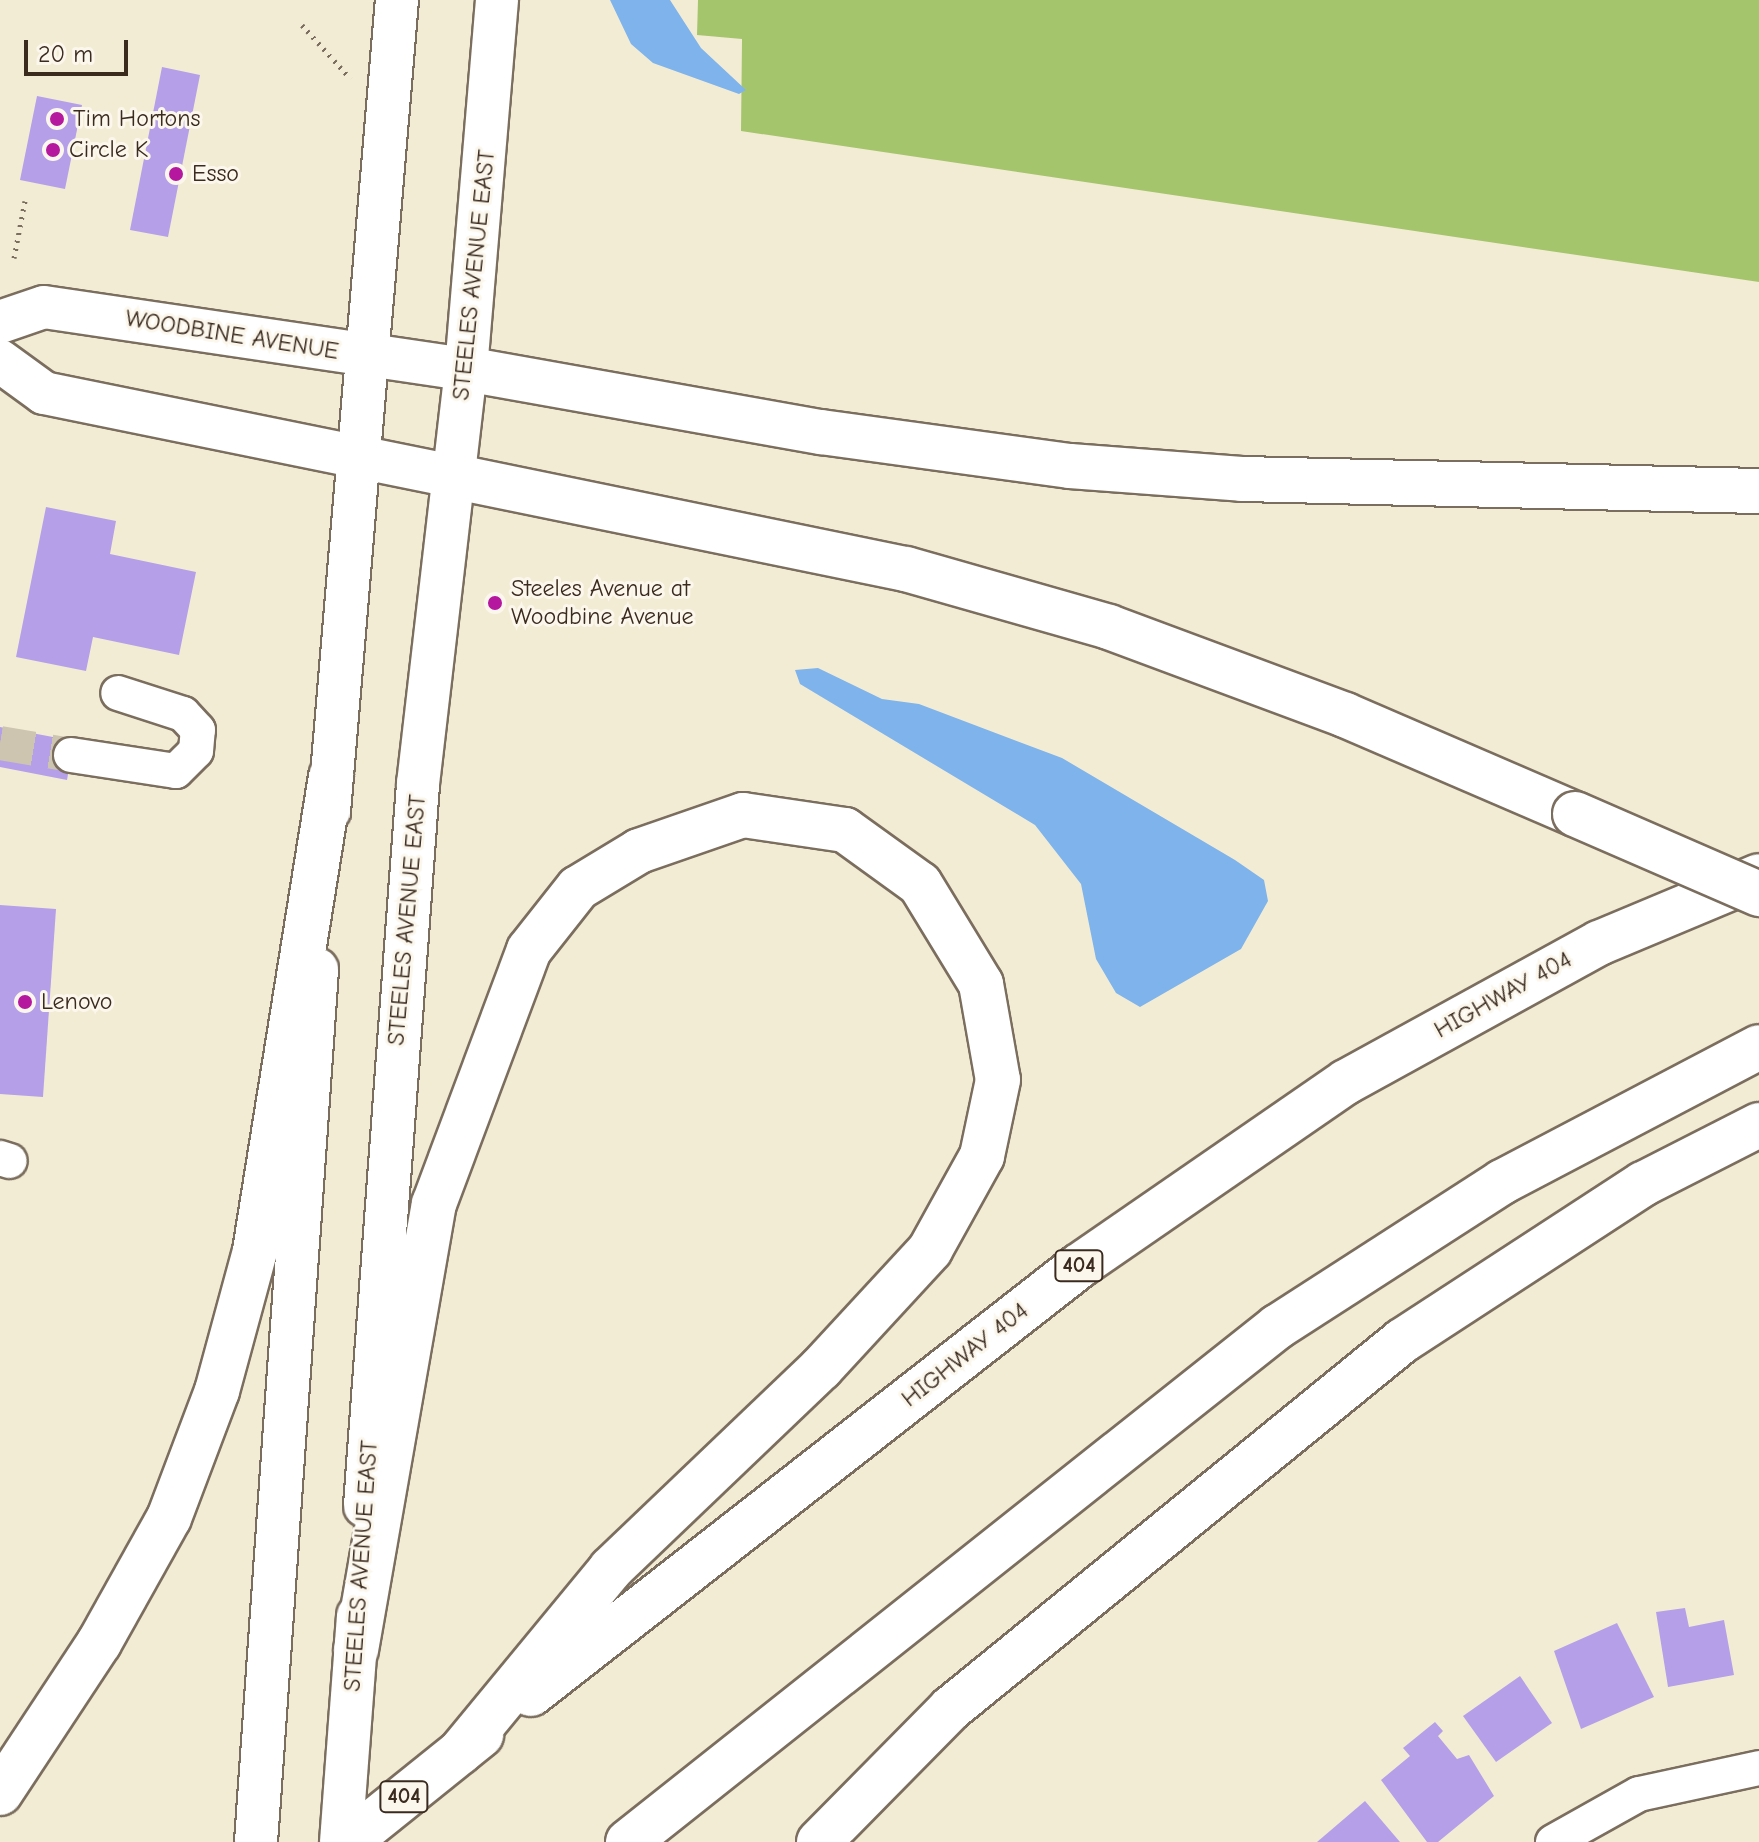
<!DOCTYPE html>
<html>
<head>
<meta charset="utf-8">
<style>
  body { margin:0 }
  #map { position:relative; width:1759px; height:1842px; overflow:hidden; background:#f3ecd5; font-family:"Comic Neue",sans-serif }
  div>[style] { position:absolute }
  .green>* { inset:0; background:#a5c56d }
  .water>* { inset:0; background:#7eb3ec }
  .building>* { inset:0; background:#b59fe8 }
  .minor-tunnel>* { height:34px; margin-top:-17px; transform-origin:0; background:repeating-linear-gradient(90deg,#cec5b0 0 34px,transparent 0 51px) }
  .path>* { height:5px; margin-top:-2.5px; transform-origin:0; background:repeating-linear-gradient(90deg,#7b6e5e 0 2px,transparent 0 8px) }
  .roads { filter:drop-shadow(2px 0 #7b6e5e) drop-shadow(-2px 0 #7b6e5e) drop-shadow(0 2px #7b6e5e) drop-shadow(0 -2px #7b6e5e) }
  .minor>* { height:34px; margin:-17px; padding:0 17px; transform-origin:17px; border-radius:17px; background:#fff }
  .major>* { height:42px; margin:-21px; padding:0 21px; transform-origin:21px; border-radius:21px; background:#fff }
  .highway>* { height:44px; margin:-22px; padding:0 22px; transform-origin:22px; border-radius:22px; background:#fff }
  .bridges { filter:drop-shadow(2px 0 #7b6e5e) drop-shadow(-2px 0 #7b6e5e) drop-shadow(0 2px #7b6e5e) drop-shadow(0 -2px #7b6e5e) }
  .highway-bridge>* { height:44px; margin:-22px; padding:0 22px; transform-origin:22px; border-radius:22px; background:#fff }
  .dots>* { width:22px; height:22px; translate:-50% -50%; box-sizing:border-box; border:4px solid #fbf7ec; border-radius:50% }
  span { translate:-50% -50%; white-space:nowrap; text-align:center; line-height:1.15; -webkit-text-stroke:6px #fbf7ec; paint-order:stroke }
  .shield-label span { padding:2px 6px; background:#fbf7ec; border:2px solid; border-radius:6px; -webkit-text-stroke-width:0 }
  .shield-label { font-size:22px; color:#3b2a1e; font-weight:700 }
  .poi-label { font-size:24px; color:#3b2a1e }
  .left { translate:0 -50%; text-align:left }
  .street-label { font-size:24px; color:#3b2a1e }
  .scale { position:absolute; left:24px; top:40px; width:104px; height:36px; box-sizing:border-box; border:4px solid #3b2a1e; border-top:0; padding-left:10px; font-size:24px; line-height:28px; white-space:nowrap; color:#3b2a1e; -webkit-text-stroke:6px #fbf7ec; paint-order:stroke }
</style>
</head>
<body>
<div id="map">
  <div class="green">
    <i style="clip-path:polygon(698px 0,1759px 0,1759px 282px,741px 131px,742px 39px,697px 35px)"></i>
  </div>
  <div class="water">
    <i style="clip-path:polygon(610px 0,670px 0,701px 48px,746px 90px,739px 94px,653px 63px,631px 44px)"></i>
    <i style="clip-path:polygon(818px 668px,882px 699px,919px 704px,1062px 758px,1235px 860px,1264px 880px,1268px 901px,1241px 949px,1140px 1007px,1116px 993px,1096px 959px,1081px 884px,1035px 825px,800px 684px,795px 670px)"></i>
  </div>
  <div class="building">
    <i style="clip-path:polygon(162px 67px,200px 75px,168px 237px,130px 230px)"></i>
    <i style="clip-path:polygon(37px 96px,82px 105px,65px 189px,20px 180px)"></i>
    <i style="clip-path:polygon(46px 507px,116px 521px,110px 554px,196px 572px,179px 655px,93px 637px,86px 671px,16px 657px)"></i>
    <i style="clip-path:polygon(0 727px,74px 741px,67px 780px,0 767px)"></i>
    <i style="clip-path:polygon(0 905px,56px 909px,43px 1097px,0 1094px)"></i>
    <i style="clip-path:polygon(1685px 1608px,1689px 1627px,1724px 1620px,1734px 1675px,1668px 1687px,1656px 1612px)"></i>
    <i style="clip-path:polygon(1617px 1623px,1654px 1697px,1581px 1729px,1554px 1651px)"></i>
    <i style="clip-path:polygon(1520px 1676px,1552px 1723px,1496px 1762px,1463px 1716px)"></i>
    <i style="clip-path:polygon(1435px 1722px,1443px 1731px,1438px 1736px,1457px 1759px,1469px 1755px,1494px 1796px,1438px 1842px,1427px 1842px,1381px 1780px,1410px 1756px,1403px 1748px)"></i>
    <i style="clip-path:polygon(1365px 1801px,1400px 1842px,1317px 1842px)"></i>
  </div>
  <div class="minor-tunnel">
    <i style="left:0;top:743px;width:72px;rotate:9.6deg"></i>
  </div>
  <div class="path">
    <i style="left:302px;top:25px;width:72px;rotate:47.8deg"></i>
    <i style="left:14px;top:258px;width:58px;rotate:-79.1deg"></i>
  </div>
  <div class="roads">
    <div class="minor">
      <i style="left:71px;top:755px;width:106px;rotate:8.7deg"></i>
      <i style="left:176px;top:771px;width:28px;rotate:-45deg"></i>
      <i style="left:196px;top:751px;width:21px;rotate:-85deg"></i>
      <i style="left:198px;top:730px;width:22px;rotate:-133deg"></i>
      <i style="left:183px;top:714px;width:68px;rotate:-162.1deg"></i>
      <i style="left:0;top:1158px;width:10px;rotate:17deg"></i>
      <i style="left:1553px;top:1842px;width:98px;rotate:-29.2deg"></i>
      <i style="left:1639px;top:1794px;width:123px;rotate:-12.2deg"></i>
    </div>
    <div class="major">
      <i style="left:0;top:322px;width:46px;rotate:-18.8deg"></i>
      <i style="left:44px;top:307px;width:427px;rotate:8.4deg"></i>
      <i style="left:0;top:361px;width:54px;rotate:36deg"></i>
      <i style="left:44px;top:393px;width:416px;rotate:11.5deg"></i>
      <i style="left:329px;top:811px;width:814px;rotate:-85.21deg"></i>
      <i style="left:365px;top:1506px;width:724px;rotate:-85.8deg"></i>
      <i style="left:418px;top:784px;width:418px;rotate:-83.4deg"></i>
      <i style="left:466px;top:369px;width:370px;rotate:-85.2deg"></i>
      <i style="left:256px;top:1842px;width:875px;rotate:-86deg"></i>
      <i style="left:341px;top:1842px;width:227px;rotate:-85.7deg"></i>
    </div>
    <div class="highway">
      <i style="left:466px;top:369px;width:361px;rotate:10.1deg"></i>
      <i style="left:821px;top:432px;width:251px;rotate:7.8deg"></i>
      <i style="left:1070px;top:466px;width:172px;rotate:4.3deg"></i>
      <i style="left:1242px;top:479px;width:517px;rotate:1.33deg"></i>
      <i style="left:452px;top:476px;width:463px;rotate:11.6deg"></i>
      <i style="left:906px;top:569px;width:211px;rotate:15.9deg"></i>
      <i style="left:1109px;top:627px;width:252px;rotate:20.4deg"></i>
      <i style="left:1345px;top:715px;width:250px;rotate:23.3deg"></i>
      <i style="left:356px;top:1650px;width:453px;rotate:-80.1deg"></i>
      <i style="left:434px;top:1204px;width:271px;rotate:-69.5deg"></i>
      <i style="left:529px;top:950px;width:79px;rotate:-51.7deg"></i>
      <i style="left:578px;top:888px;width:71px;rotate:-31.2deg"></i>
      <i style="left:639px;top:851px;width:110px;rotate:-19.1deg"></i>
      <i style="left:743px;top:815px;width:103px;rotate:8.4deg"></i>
      <i style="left:845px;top:830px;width:92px;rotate:35.8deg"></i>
      <i style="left:920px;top:884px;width:117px;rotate:58.6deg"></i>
      <i style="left:981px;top:984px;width:97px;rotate:80deg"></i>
      <i style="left:998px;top:1080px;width:78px;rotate:101.9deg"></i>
      <i style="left:982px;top:1156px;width:107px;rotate:119deg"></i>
      <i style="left:930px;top:1250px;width:161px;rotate:132.7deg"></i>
      <i style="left:821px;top:1368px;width:291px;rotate:136.3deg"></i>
      <i style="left:611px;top:1569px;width:237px;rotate:129.5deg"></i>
      <i style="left:531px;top:1694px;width:695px;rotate:-37.99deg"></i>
      <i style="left:1079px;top:1266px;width:324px;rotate:-34.6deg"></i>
      <i style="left:1346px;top:1082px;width:289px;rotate:-28.8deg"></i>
      <i style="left:1599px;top:943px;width:173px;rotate:-22.7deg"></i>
      <i style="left:0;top:1793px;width:180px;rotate:-56.6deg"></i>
      <i style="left:99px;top:1643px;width:143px;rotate:-60.8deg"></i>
      <i style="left:169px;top:1518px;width:136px;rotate:-69.3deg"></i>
      <i style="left:217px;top:1391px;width:145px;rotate:-74.8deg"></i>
      <i style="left:255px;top:1251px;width:481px;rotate:-80.9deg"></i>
      <i style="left:348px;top:1842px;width:171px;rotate:-38.8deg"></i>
      <i style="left:628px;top:1842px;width:829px;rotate:-38.43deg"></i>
      <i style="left:1277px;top:1327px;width:268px;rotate:-32.8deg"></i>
      <i style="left:1502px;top:1182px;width:290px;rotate:-27.7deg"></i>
      <i style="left:819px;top:1842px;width:187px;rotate:-45.4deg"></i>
      <i style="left:950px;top:1709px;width:583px;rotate:-39.15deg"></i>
      <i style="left:1402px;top:1341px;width:288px;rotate:-33.1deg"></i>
      <i style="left:1643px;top:1184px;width:130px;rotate:-27deg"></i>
    </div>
  </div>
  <div class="bridges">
    <div class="highway-bridge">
      <i style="left:1575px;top:814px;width:201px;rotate:23.5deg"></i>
    </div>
  </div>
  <div class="dots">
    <i style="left:57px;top:119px;background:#b5179e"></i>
    <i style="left:53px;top:150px;background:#b5179e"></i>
    <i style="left:176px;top:174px;background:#b5179e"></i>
    <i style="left:495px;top:603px;background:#b5179e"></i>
    <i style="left:25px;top:1002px;background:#b5179e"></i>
  </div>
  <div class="shield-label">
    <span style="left:1079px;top:1266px">404</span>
    <span style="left:404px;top:1797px">404</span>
  </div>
  <div class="poi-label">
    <span class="left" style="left:73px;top:119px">Tim Hortons</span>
    <span class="left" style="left:69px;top:150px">Circle K</span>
    <span class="left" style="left:192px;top:174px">Esso</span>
    <span class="left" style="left:511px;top:603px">Steeles Avenue at<br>Woodbine Avenue</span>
    <span class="left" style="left:41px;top:1002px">Lenovo</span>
  </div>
  <div class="street-label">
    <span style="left:474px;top:275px;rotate:-84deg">STEELES AVENUE EAST</span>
    <span style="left:232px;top:335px;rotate:9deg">WOODBINE AVENUE</span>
    <span style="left:407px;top:920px;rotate:-85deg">STEELES AVENUE EAST</span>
    <span style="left:1503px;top:995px;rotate:-29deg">HIGHWAY 404</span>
    <span style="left:965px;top:1355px;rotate:-38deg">HIGHWAY 404</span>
    <span style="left:361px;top:1566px;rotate:-86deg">STEELES AVENUE EAST</span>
  </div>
  <div class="scale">20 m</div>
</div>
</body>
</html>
